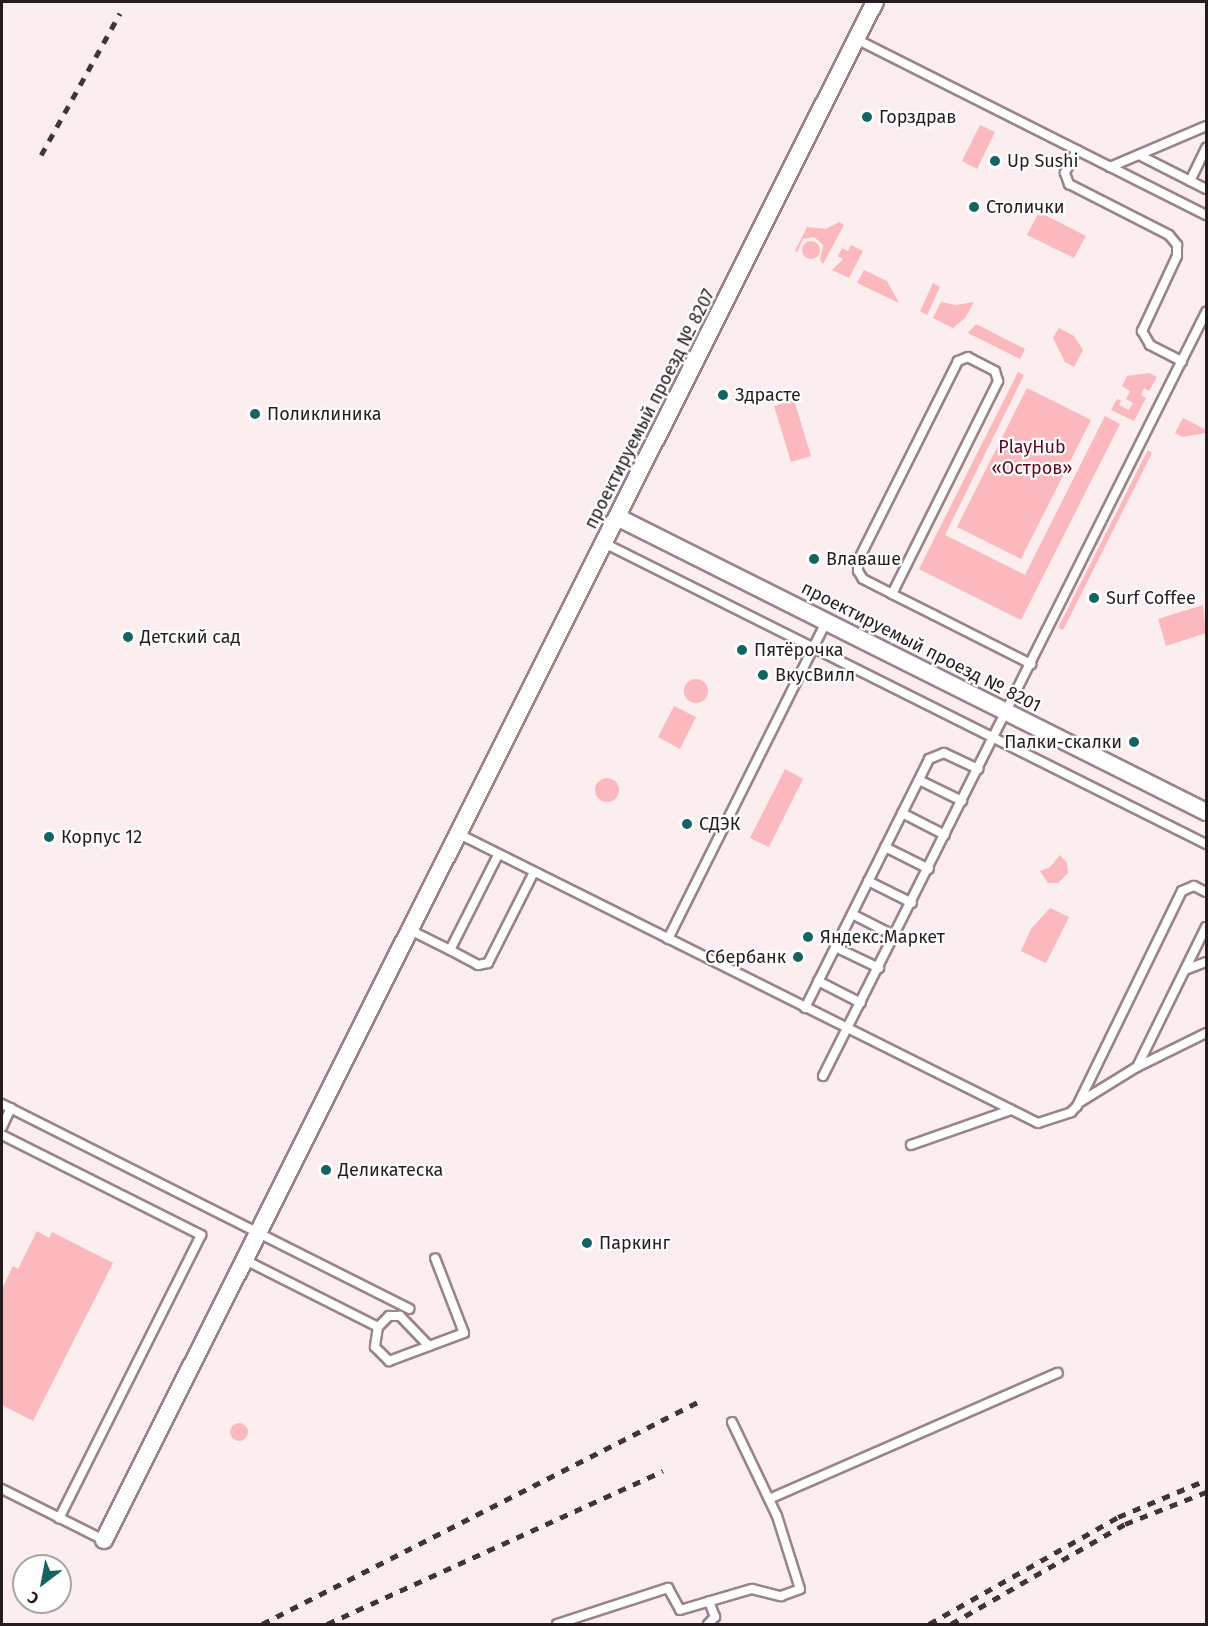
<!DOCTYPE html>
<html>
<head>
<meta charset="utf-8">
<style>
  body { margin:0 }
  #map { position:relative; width:1208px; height:1626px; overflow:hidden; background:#fcedee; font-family:"Fira Sans",sans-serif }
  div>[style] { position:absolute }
  .green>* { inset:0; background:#fbb9bd }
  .round { border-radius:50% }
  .roads { filter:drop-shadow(2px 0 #9a8485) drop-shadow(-2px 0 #9a8485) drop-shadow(0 2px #9a8485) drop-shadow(0 -2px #9a8485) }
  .service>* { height:8px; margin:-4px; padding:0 4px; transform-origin:4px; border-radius:4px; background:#fff }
  .minor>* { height:16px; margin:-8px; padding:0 8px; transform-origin:8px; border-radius:8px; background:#fff }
  .rail>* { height:4.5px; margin-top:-2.25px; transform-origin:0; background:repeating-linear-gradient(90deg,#3e3535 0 8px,transparent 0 16px) }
  .dots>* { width:16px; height:16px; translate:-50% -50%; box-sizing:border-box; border:3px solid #fefefe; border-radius:50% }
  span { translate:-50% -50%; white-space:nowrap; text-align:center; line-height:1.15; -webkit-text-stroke:4.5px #fefefe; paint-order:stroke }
  .poi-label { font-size:18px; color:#251d1d }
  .left { translate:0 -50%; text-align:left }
  .right { translate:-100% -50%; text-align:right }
  .street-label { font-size:18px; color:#251d1d }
  .park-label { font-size:18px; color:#62041d }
  .frame { position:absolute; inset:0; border:3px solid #251d1d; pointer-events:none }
  .north { position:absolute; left:12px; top:1554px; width:60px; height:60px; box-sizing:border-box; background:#fefefe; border:2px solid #a7a4a4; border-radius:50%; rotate:212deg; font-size:16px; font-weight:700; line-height:24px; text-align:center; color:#251d1d }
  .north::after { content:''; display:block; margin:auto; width:21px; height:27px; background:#156464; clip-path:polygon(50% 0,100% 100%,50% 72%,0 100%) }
</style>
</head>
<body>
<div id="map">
  <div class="green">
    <i style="clip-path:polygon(980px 125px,995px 132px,977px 169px,962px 161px)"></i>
    <i style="clip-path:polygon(1039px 212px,1086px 236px,1074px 258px,1027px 235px)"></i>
    <i style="clip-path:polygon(839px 222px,844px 225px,823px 264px,820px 260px,823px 245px,814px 237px,803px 239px,797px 252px,795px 251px,807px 227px,826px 229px)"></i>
    <i class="round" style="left:802px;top:241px;width:18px;height:18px"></i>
    <i style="clip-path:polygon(851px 245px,863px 251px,849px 278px,832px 270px,843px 259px,838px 256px,842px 248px,848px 251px)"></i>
    <i style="clip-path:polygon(864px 270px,887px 281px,899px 303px,857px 283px)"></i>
    <i style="clip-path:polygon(933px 283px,940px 287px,927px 315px,920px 311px)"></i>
    <i style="clip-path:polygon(941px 302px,956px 305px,974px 302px,965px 318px,953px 328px,933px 318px)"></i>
    <i style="clip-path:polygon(976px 324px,1025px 349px,1020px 359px,968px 333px)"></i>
    <i style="clip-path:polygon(1059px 328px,1074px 336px,1083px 350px,1074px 367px,1065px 362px,1053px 338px)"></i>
    <i style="clip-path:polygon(1018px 372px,1024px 375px,945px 535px,1025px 575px,1105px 416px,1120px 424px,1021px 620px,919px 569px)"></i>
    <i style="clip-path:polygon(1149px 373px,1157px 377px,1149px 391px,1144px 388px,1141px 395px,1146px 398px,1134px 421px,1111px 410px,1117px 399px,1121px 401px,1119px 405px,1129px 410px,1133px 403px,1126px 399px,1130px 391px,1122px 386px,1127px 376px)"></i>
    <i style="clip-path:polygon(1027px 388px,1091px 420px,1021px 559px,957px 527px)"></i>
    <i style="clip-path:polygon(794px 400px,811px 456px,791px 462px,774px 406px)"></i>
    <i style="clip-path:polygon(1183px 418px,1206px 430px,1206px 433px,1182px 437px,1175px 433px)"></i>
    <i style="clip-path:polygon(1148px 450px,1152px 453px,1063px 630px,1058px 628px)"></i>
    <i style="clip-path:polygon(1203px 605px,1206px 633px,1166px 646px,1158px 619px)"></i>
    <i class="round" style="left:684px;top:679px;width:24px;height:24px"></i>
    <i style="clip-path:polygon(674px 706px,696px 717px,680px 749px,658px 737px)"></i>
    <i style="clip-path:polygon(785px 769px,803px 779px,769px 847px,750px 838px)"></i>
    <i class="round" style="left:595px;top:778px;width:24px;height:24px"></i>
    <i style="clip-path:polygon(1060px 855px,1067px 863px,1068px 873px,1058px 883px,1048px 883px,1040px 871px,1050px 867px)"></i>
    <i style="clip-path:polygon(1050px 908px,1069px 917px,1046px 963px,1021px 951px,1031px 929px)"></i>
    <i style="clip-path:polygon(37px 1231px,49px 1238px,52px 1232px,113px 1263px,33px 1421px,2px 1405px,2px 1289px,13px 1266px,18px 1269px)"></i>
    <i class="round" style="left:230px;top:1423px;width:18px;height:18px"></i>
  </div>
  <div class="roads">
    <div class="service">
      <i style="left:856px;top:39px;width:392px;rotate:26.7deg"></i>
      <i style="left:1077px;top:150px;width:26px;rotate:118deg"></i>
      <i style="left:1065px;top:173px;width:12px;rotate:70deg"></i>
      <i style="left:1069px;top:184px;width:112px;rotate:27deg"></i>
      <i style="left:1169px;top:235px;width:13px;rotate:51deg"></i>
      <i style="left:1177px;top:245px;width:11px;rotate:90deg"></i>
      <i style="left:1177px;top:256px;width:83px;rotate:115deg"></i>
      <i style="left:1142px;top:331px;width:16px;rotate:60deg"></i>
      <i style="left:1150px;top:345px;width:36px;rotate:27deg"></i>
      <i style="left:1139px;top:155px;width:75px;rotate:26.9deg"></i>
      <i style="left:1110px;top:167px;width:104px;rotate:-23.1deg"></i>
      <i style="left:1190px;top:181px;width:37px;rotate:-64deg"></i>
      <i style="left:604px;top:543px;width:673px;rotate:26.57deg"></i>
      <i style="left:892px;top:594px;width:238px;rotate:-63.5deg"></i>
      <i style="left:998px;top:381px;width:10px;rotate:-107deg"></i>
      <i style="left:995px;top:371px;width:30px;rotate:-153deg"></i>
      <i style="left:968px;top:357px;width:11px;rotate:158deg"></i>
      <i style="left:958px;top:361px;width:224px;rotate:116.6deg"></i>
      <i style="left:858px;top:561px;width:10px;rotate:90deg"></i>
      <i style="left:858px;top:571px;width:9px;rotate:58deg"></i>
      <i style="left:863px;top:579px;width:33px;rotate:27deg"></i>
      <i style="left:892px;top:594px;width:47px;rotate:26.6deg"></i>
      <i style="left:934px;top:615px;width:109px;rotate:26.8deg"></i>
      <i style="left:919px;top:780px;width:48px;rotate:26deg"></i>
      <i style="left:902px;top:813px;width:48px;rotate:27.1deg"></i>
      <i style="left:459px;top:834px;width:647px;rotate:26.53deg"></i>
      <i style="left:1038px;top:1123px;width:35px;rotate:-18deg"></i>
      <i style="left:1071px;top:1112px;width:8px;rotate:-45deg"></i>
      <i style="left:1077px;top:1106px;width:239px;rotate:-64deg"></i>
      <i style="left:1182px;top:891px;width:13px;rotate:-23deg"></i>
      <i style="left:1194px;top:886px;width:13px;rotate:27deg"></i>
      <i style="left:885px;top:847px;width:49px;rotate:26.6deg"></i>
      <i style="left:498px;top:855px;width:106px;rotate:116.8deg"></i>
      <i style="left:450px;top:950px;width:32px;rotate:28deg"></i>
      <i style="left:478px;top:965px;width:10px;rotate:-11deg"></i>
      <i style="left:488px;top:963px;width:102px;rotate:-63.2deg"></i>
      <i style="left:868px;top:881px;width:49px;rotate:26.6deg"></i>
      <i style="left:852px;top:914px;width:48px;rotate:27.1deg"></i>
      <i style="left:410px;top:930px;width:45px;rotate:26.6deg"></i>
      <i style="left:668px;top:939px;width:354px;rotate:-63.5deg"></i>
      <i style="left:835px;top:947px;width:49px;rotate:25.5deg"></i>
      <i style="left:1185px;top:970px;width:22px;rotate:-21deg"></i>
      <i style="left:818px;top:981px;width:48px;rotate:27.1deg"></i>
      <i style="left:805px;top:1008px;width:278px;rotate:-63.5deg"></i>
      <i style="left:929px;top:759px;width:16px;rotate:-22deg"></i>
      <i style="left:944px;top:753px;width:38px;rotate:25deg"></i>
      <i style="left:1137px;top:1067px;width:156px;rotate:-63.8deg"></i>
      <i style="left:823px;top:1076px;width:855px;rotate:-63.37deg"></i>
      <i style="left:1080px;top:1102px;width:67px;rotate:-31.6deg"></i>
      <i style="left:1137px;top:1067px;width:77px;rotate:-26.2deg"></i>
      <i style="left:2px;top:1104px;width:456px;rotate:26.7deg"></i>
      <i style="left:2px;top:1127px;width:21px;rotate:-65deg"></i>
      <i style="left:2px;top:1135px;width:223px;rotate:26.7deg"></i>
      <i style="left:201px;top:1235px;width:317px;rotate:116.6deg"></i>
      <i style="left:911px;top:1145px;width:106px;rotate:-19.3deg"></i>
      <i style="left:245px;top:1260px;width:149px;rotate:26.7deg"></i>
      <i style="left:429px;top:1346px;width:42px;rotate:-134deg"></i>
      <i style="left:400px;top:1316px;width:11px;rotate:180deg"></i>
      <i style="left:389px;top:1316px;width:16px;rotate:135deg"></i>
      <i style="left:378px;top:1327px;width:20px;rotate:99deg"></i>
      <i style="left:375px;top:1347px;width:20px;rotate:45deg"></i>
      <i style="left:389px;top:1361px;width:80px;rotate:-20.5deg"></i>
      <i style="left:464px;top:1333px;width:80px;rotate:-111.1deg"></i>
      <i style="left:2px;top:1489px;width:114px;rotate:26.6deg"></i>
      <i style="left:769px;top:1499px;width:315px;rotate:-23.6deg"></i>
      <i style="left:557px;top:1624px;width:117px;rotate:-18deg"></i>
      <i style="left:668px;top:1588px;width:25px;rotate:61deg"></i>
      <i style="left:680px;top:1610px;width:75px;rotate:-16.3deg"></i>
      <i style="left:752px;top:1589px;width:30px;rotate:14deg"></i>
      <i style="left:781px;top:1596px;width:20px;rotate:-20deg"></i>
      <i style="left:800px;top:1589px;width:77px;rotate:-107.5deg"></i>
      <i style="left:777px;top:1516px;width:104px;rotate:-115.6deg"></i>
      <i style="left:708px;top:1624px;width:10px;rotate:-45deg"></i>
      <i style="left:715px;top:1617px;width:17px;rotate:-111deg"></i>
    </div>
    <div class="minor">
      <i style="left:617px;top:517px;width:659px;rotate:26.6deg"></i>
      <i style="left:104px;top:1540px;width:1720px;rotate:-63.38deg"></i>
    </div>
  </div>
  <div class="rail">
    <i style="left:41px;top:155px;width:162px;rotate:-60.9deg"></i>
    <i style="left:262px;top:1624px;width:494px;rotate:-27deg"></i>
    <i style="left:327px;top:1624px;width:369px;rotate:-24.5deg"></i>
    <i style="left:929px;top:1624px;width:217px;rotate:-29.5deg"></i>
    <i style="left:1118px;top:1517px;width:95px;rotate:-22.8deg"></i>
    <i style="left:951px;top:1624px;width:201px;rotate:-29.9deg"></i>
    <i style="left:1125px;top:1524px;width:87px;rotate:-21.6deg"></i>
  </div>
  <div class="dots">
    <i style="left:867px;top:117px;background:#156464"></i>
    <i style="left:995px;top:161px;background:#156464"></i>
    <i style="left:974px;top:207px;background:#156464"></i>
    <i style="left:723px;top:395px;background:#156464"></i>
    <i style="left:255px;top:414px;background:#156464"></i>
    <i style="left:814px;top:559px;background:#156464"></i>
    <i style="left:1094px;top:598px;background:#156464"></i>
    <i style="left:128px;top:637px;background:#156464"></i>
    <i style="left:742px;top:650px;background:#156464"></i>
    <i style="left:763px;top:675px;background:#156464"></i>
    <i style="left:1134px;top:742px;background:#156464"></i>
    <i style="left:687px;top:824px;background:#156464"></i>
    <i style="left:49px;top:837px;background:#156464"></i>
    <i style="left:808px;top:937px;background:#156464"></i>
    <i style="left:798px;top:957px;background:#156464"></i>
    <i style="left:326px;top:1170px;background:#156464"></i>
    <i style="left:587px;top:1243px;background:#156464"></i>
  </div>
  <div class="poi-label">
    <span class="left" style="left:879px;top:117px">Горздрав</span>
    <span class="left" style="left:1007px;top:161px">Up Sushi</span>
    <span class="left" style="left:986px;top:207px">Столички</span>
    <span class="left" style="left:735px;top:395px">Здрасте</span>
    <span class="left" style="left:267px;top:414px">Поликлиника</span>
    <span class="left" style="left:826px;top:559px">Влаваше</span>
    <span class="left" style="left:1106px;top:598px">Surf Coffee</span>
    <span class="left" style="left:140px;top:637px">Детский сад</span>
    <span class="left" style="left:754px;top:650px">Пятёрочка</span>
    <span class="left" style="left:775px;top:675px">ВкусВилл</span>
    <span class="right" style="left:1122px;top:742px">Палки-скалки</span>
    <span class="left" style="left:699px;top:824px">СДЭК</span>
    <span class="left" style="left:61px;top:837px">Корпус 12</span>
    <span class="left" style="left:820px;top:937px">Яндекс.Маркет</span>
    <span class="right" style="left:786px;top:957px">Сбербанк</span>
    <span class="left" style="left:338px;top:1170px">Деликатеска</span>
    <span class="left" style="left:599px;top:1243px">Паркинг</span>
  </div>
  <div class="street-label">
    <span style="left:650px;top:409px;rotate:-63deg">проектируемый проезд № 8207</span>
    <span style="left:921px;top:647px;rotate:27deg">проектируемый проезд № 8201</span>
  </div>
  <div class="park-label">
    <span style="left:1032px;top:458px">PlayHub<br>«Остров»</span>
  </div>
  <div class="frame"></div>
  <div class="north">С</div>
</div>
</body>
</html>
